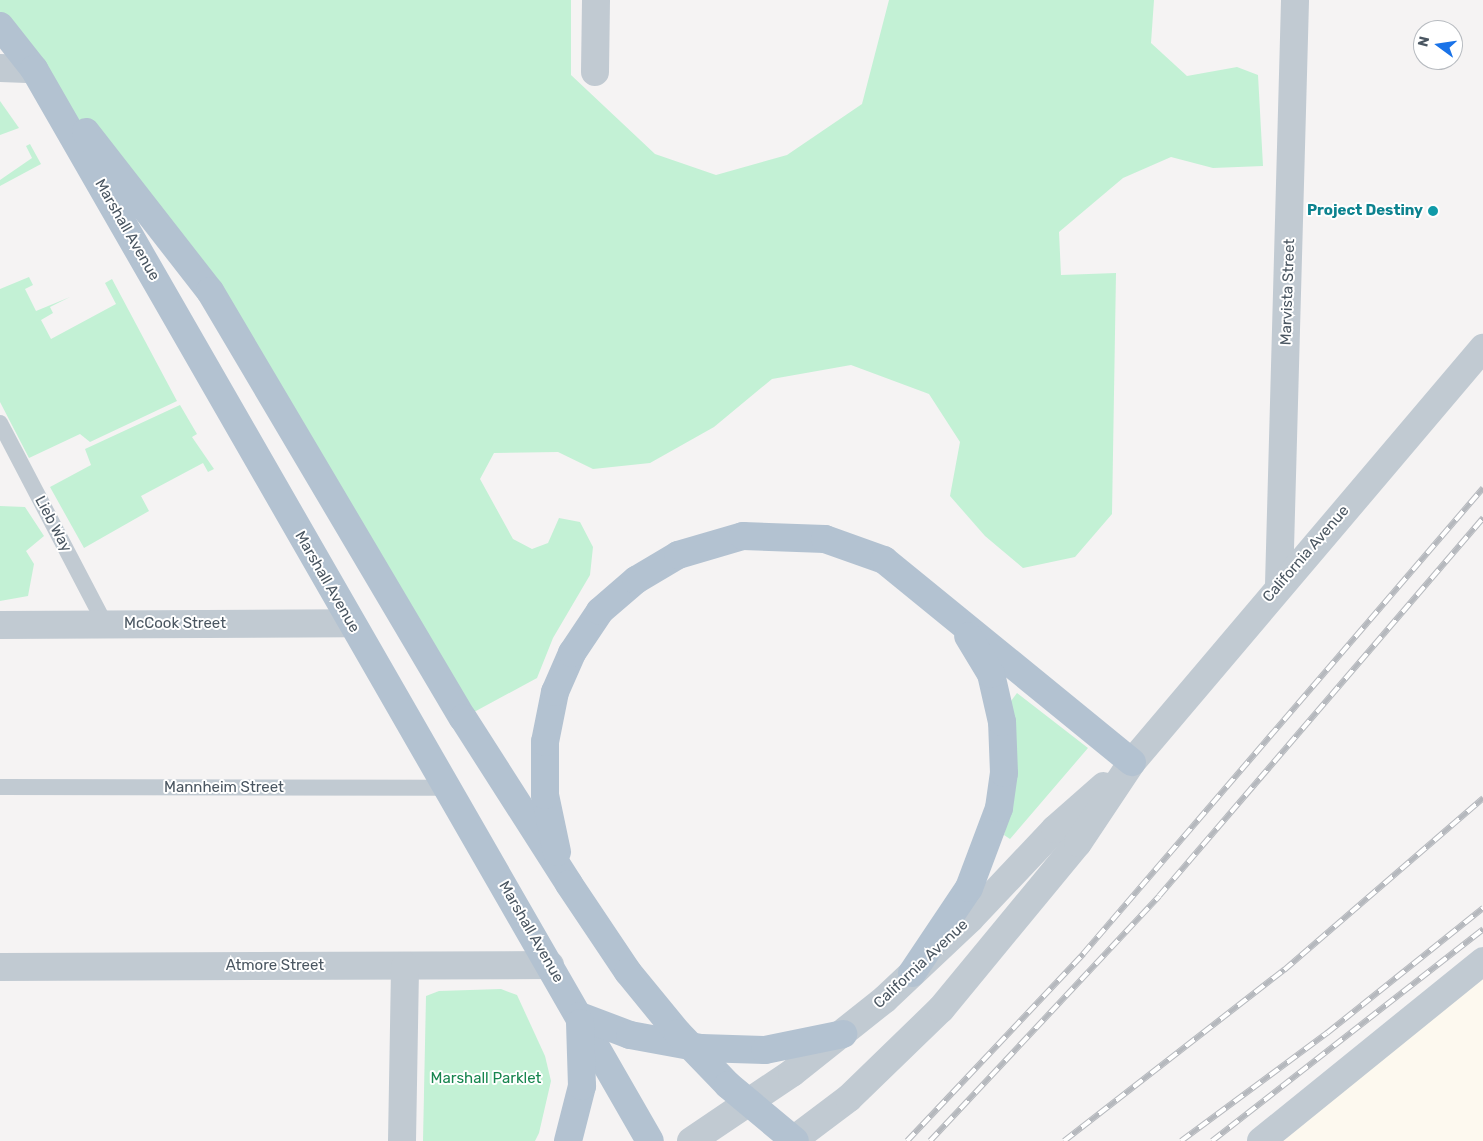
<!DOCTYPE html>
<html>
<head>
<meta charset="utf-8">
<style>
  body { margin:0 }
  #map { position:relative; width:1483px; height:1141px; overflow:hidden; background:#f5f3f3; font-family:Rubik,sans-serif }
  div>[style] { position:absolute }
  .commercial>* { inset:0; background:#fdf9ef }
  .green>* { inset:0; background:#c3f1d5 }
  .service>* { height:16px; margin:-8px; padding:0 8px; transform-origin:8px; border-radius:8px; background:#c1cad2 }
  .minor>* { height:28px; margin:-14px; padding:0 14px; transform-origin:14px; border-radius:14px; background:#c1cad2 }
  .tertiary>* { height:28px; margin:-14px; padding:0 14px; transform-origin:14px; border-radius:14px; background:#c1cad2 }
  .primary>* { height:28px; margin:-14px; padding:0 14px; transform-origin:14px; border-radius:14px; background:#b3c2d1 }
  .rail>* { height:5.5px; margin-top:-2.75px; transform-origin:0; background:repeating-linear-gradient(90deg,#fff 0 11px,#b5b8bd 0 22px); box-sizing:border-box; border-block:1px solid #b5b8bd }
  .primary-bridge>* { height:28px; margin:-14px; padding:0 14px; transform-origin:14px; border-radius:14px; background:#b3c2d1 }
  .dots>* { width:14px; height:14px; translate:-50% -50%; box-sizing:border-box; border:2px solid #fff; border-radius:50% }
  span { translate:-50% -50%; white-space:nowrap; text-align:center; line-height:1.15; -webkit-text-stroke:4px #fff; paint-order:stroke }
  .culture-label { font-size:15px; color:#0d838f; font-weight:700 }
  .right { translate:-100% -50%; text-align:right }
  .street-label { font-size:15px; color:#4a5661 }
  .park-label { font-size:15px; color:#17864f }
  .north { position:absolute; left:1413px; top:20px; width:50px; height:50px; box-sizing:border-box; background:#fff; border:1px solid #b7bbc0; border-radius:50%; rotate:284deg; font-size:14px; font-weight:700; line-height:20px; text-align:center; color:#4a5661 }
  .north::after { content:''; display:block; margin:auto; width:18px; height:22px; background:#1a73e8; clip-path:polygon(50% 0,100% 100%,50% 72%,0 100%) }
</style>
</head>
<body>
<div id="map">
  <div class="commercial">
    <i style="clip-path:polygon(1483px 961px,1483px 1141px,1261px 1141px)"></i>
  </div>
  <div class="green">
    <i style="clip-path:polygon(0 0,571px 0,571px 75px,655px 154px,716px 175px,787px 155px,862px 104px,889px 0,1154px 0,1151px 43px,1187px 76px,1237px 67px,1258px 75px,1263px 166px,1213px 168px,1171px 157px,1123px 178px,1059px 232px,1061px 275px,1116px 273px,1112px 514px,1075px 557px,1023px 568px,985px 536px,950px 496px,960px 442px,929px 394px,851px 365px,772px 379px,714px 427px,650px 463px,593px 469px,558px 452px,494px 453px,480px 479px,513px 539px,532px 549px,548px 543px,559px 518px,580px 522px,593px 547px,590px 575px,553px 638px,537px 678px,463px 718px,240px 340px,0 26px)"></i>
    <i style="clip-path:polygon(0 101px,19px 128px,0 135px)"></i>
    <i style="clip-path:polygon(30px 144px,41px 164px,0 186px,0 180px,32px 158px,26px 146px)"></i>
    <i style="clip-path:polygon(29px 277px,33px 285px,25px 289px,36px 311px,70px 297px,50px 307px,53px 313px,41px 320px,51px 339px,116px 304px,105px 283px,112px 279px,177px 401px,90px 442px,80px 434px,29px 458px,0 402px,0 289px)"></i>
    <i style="clip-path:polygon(180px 405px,197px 434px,192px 437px,214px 469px,208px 472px,203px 463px,141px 496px,149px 511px,84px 548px,50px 487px,91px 465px,85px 449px)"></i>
    <i style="clip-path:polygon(0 506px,25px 507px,44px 536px,26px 551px,34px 564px,28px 596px,0 601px)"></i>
    <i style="clip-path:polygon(1017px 693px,1088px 748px,1010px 839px,1004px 835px,1015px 788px,1011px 701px)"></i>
    <i style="clip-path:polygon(501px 989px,517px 995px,545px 1056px,551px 1081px,539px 1133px,535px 1141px,423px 1141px,426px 996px,439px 991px)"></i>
  </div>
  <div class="service">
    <i style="left:0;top:423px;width:227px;rotate:62.4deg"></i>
    <i style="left:0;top:787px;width:447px;rotate:0.1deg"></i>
  </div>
  <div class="minor">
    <i style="left:0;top:68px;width:34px;rotate:2deg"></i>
    <i style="left:595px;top:72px;width:72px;rotate:-89.2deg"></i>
    <i style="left:1279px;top:585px;width:585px;rotate:-88.43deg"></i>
    <i style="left:0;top:625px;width:351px;rotate:-0.3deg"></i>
    <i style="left:0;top:967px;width:550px;rotate:-0.21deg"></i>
    <i style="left:402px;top:1141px;width:175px;rotate:-89deg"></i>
    <i style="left:1261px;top:1141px;width:286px;rotate:-39deg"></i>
  </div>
  <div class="tertiary">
    <i style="left:691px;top:1141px;width:122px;rotate:-34deg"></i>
    <i style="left:792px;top:1073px;width:119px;rotate:-38.5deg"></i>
    <i style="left:885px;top:999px;width:117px;rotate:-43.3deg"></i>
    <i style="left:970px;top:919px;width:124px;rotate:-46.6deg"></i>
    <i style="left:1055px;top:829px;width:65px;rotate:-41.3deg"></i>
    <i style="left:792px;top:1141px;width:71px;rotate:-37deg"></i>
    <i style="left:849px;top:1098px;width:128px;rotate:-44.1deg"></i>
    <i style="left:941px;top:1009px;width:215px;rotate:-50.5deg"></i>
    <i style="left:1078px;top:843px;width:97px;rotate:-56.3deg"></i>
    <i style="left:1132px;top:762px;width:543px;rotate:-49.71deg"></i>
  </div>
  <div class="primary">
    <i style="left:0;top:26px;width:55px;rotate:51.7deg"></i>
    <i style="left:34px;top:69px;width:1236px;rotate:60.12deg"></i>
    <i style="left:86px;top:132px;width:202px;rotate:52.1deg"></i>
    <i style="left:210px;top:291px;width:496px;rotate:59.4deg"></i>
    <i style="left:463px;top:718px;width:197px;rotate:57.4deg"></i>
    <i style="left:557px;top:852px;width:58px;rotate:-101.9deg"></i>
    <i style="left:545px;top:795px;width:53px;rotate:-90deg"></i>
    <i style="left:545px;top:742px;width:51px;rotate:-78.7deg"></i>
    <i style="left:555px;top:692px;width:43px;rotate:-66.4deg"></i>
    <i style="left:572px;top:653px;width:50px;rotate:-56.3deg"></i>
    <i style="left:600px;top:611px;width:48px;rotate:-40.7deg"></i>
    <i style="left:636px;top:580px;width:49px;rotate:-30.8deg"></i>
    <i style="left:678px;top:555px;width:68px;rotate:-16.3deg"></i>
    <i style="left:743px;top:536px;width:82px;rotate:2.1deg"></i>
    <i style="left:825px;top:539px;width:63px;rotate:19.6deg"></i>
    <i style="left:884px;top:560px;width:320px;rotate:39.2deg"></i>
    <i style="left:912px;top:973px;width:102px;rotate:-56.2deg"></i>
    <i style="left:969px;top:888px;width:85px;rotate:-69.4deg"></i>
    <i style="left:999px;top:808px;width:35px;rotate:-82deg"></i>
    <i style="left:1004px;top:773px;width:51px;rotate:-92.2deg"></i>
    <i style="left:1002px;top:722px;width:49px;rotate:-102.9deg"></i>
    <i style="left:991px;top:674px;width:44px;rotate:-121.2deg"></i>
    <i style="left:580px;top:1016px;width:53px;rotate:20.8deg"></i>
    <i style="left:630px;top:1035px;width:72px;rotate:10.4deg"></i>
    <i style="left:701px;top:1048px;width:64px;rotate:1.8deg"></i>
    <i style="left:765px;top:1050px;width:80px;rotate:-11.6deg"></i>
    <i style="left:568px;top:1141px;width:57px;rotate:-75.7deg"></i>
    <i style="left:582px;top:1086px;width:63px;rotate:-91.8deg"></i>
  </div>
  <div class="rail">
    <i style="left:907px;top:1141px;width:257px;rotate:-46.7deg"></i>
    <i style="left:1083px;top:954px;width:614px;rotate:-49.36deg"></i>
    <i style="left:930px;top:1141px;width:335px;rotate:-46.9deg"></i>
    <i style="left:1159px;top:896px;width:498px;rotate:-49.4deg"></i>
    <i style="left:1064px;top:1141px;width:279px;rotate:-37.9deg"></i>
    <i style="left:1284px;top:970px;width:263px;rotate:-40.8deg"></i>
    <i style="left:1181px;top:1141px;width:182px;rotate:-36.5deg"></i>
    <i style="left:1327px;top:1033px;width:200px;rotate:-38.7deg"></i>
    <i style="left:1212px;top:1141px;width:344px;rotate:-38deg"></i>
  </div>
  <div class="primary-bridge">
    <i style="left:569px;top:884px;width:106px;rotate:56.2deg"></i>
    <i style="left:628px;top:972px;width:79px;rotate:50.7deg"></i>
    <i style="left:678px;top:1033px;width:72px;rotate:46.1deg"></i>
    <i style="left:728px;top:1085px;width:87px;rotate:39.9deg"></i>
  </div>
  <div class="dots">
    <i style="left:1433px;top:211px;background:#0f9aa8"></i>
  </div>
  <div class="culture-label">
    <span class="right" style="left:1423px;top:211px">Project Destiny</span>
  </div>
  <div class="street-label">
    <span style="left:127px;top:230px;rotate:60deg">Marshall Avenue</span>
    <span style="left:1288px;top:292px;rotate:-88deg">Marvista Street</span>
    <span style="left:53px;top:524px;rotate:62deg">Lieb Way</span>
    <span style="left:1306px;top:554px;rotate:-49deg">California Avenue</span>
    <span style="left:327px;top:582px;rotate:60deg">Marshall Avenue</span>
    <span style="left:175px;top:624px">McCook Street</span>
    <span style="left:224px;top:788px">Mannheim Street</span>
    <span style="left:531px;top:932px;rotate:60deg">Marshall Avenue</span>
    <span style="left:921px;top:964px;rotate:-43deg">California Avenue</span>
    <span style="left:275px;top:966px">Atmore Street</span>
  </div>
  <div class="park-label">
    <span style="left:486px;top:1079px">Marshall Parklet</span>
  </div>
  <div class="north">N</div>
</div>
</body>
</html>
